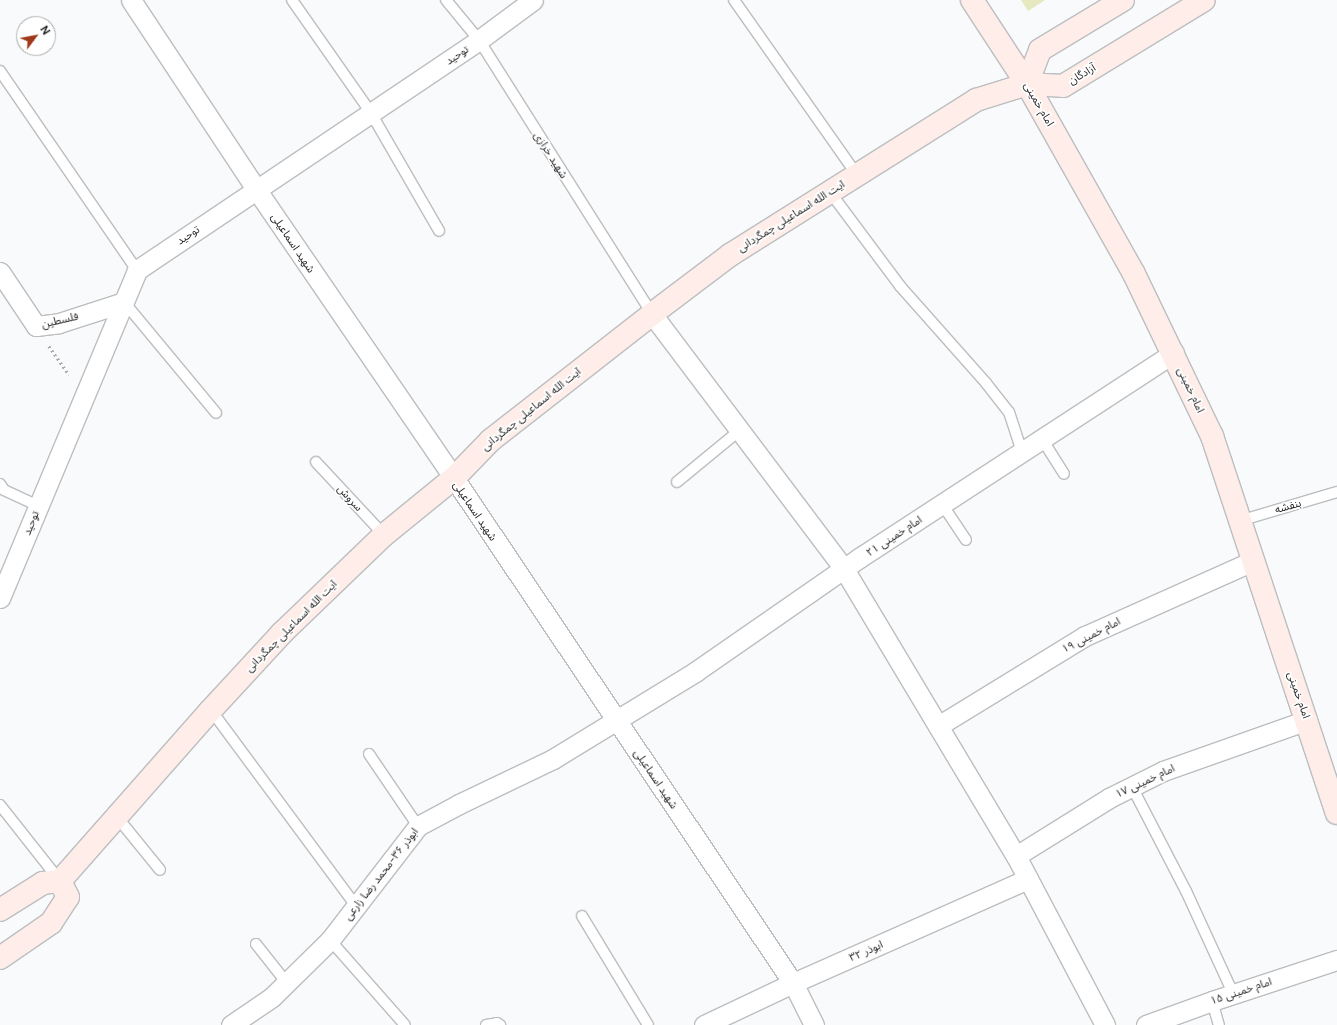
<!DOCTYPE html>
<html>
<head>
<meta charset="utf-8">
<style>
  body { margin:0 }
  #map { position:relative; width:1337px; height:1025px; overflow:hidden; background:#f8fafc; font-family:"DM Sans","Noto Sans Arabic",sans-serif }
  div>[style] { position:absolute }
  .green>* { inset:0; background:#e6e8c0 }
  .path>* { height:2.5px; margin-top:-1.25px; transform-origin:0; background:repeating-linear-gradient(90deg,#a9aaac 0 2px,transparent 0 5px) }
  .roads { filter:drop-shadow(1px 0 #bcbec0) drop-shadow(-1px 0 #bcbec0) drop-shadow(0 1px #bcbec0) drop-shadow(0 -1px #bcbec0) }
  .lane>* { height:10px; margin:-5px; padding:0 5px; transform-origin:5px; border-radius:5px; background:#fff }
  .street>* { height:19px; margin:-9.5px; padding:0 9.5px; transform-origin:9.5px; border-radius:9.5px; background:#fff }
  .secondary>* { height:22px; margin:-11px; padding:0 11px; transform-origin:11px; border-radius:11px; background:#feede8 }
  span { translate:-50% -50%; white-space:nowrap; text-align:center; line-height:1.15; -webkit-text-stroke:3.5px #fff; paint-order:stroke }
  .street-label { font-size:11px; color:#272728 }
  .north { position:absolute; left:16px; top:16px; width:40px; height:40px; box-sizing:border-box; background:#fff; border:1px solid #a9a9a9; border-radius:50%; rotate:58deg; font-size:11px; font-weight:700; line-height:16px; text-align:center; color:#272728 }
  .north::after { content:''; display:block; margin:auto; width:14px; height:18px; background:#a0391a; clip-path:polygon(50% 0,100% 100%,50% 72%,0 100%) }
</style>
</head>
<body>
<div id="map">
  <div class="green">
    <i style="clip-path:polygon(1021px 0,1045px 0,1028px 11px)"></i>
  </div>
  <div class="path">
    <i style="left:49px;top:346px;width:35px;rotate:55deg"></i>
  </div>
  <div class="roads">
    <div class="lane">
      <i style="left:292px;top:0;width:138px;rotate:55deg"></i>
      <i style="left:371px;top:113px;width:136px;rotate:60deg"></i>
      <i style="left:446px;top:0;width:52px;rotate:50.5deg"></i>
      <i style="left:479px;top:40px;width:324px;rotate:57.7deg"></i>
      <i style="left:734px;top:0;width:214px;rotate:54.9deg"></i>
      <i style="left:0;top:71px;width:242px;rotate:55.5deg"></i>
      <i style="left:830px;top:192px;width:117px;rotate:53.3deg"></i>
      <i style="left:900px;top:286px;width:130px;rotate:48.4deg"></i>
      <i style="left:986px;top:383px;width:37px;rotate:52deg"></i>
      <i style="left:1009px;top:412px;width:42px;rotate:72deg"></i>
      <i style="left:124px;top:302px;width:144px;rotate:50.3deg"></i>
      <i style="left:1042px;top:439px;width:41px;rotate:57.8deg"></i>
      <i style="left:316px;top:462px;width:100px;rotate:47deg"></i>
      <i style="left:677px;top:482px;width:82px;rotate:-39.5deg"></i>
      <i style="left:0;top:484px;width:7px;rotate:56deg"></i>
      <i style="left:4px;top:490px;width:38px;rotate:25deg"></i>
      <i style="left:942px;top:504px;width:43px;rotate:56.3deg"></i>
      <i style="left:1239px;top:521px;width:102px;rotate:-16.5deg"></i>
      <i style="left:211px;top:710px;width:244px;rotate:53.5deg"></i>
      <i style="left:369px;top:754px;width:87px;rotate:55.8deg"></i>
      <i style="left:1132px;top:787px;width:117px;rotate:62.6deg"></i>
      <i style="left:1186px;top:891px;width:112px;rotate:65.3deg"></i>
      <i style="left:0;top:805px;width:97px;rotate:51.7deg"></i>
      <i style="left:117px;top:817px;width:68px;rotate:50.9deg"></i>
      <i style="left:582px;top:916px;width:127px;rotate:58.8deg"></i>
      <i style="left:330px;top:940px;width:113px;rotate:48.6deg"></i>
      <i style="left:256px;top:944px;width:48px;rotate:51.7deg"></i>
      <i style="left:1212px;top:1001px;width:25px;rotate:74deg"></i>
      <i style="left:486px;top:1025px;width:11px;rotate:-10deg"></i>
      <i style="left:497px;top:1023px;width:4px;rotate:34deg"></i>
    </div>
    <div class="street">
      <i style="left:131px;top:0;width:227px;rotate:56.5deg"></i>
      <i style="left:256px;top:189px;width:350px;rotate:55.6deg"></i>
      <i style="left:454px;top:478px;width:608px;rotate:56.13deg"></i>
      <i style="left:793px;top:983px;width:47px;rotate:63.4deg"></i>
      <i style="left:0;top:272px;width:65px;rotate:56.3deg"></i>
      <i style="left:36px;top:326px;width:23px;rotate:-7deg"></i>
      <i style="left:59px;top:323px;width:68px;rotate:-17.9deg"></i>
      <i style="left:652px;top:314px;width:319px;rotate:53deg"></i>
      <i style="left:844px;top:569px;width:335px;rotate:59.1deg"></i>
      <i style="left:1016px;top:856px;width:191px;rotate:62.2deg"></i>
      <i style="left:0;top:598px;width:355px;rotate:-67.3deg"></i>
      <i style="left:137px;top:270px;width:412px;rotate:-33.9deg"></i>
      <i style="left:479px;top:40px;width:67px;rotate:-36.5deg"></i>
      <i style="left:938px;top:726px;width:172px;rotate:-31.5deg"></i>
      <i style="left:1085px;top:636px;width:184px;rotate:-24.1deg"></i>
      <i style="left:1016px;top:856px;width:110px;rotate:-31.9deg"></i>
      <i style="left:1109px;top:798px;width:60px;rotate:-26.6deg"></i>
      <i style="left:1163px;top:771px;width:153px;rotate:-19.5deg"></i>
      <i style="left:231px;top:1025px;width:50px;rotate:-34.3deg"></i>
      <i style="left:272px;top:997px;width:81px;rotate:-44.5deg"></i>
      <i style="left:330px;top:940px;width:144px;rotate:-52.3deg"></i>
      <i style="left:418px;top:826px;width:47px;rotate:-28.2deg"></i>
      <i style="left:459px;top:804px;width:104px;rotate:-25.6deg"></i>
      <i style="left:553px;top:759px;width:167px;rotate:-31.5deg"></i>
      <i style="left:695px;top:672px;width:200px;rotate:-34.8deg"></i>
      <i style="left:859px;top:558px;width:376px;rotate:-33.1deg"></i>
      <i style="left:704px;top:1025px;width:98px;rotate:-25.3deg"></i>
      <i style="left:793px;top:983px;width:257px;rotate:-23.9deg"></i>
      <i style="left:1146px;top:1025px;width:70px;rotate:-20deg"></i>
      <i style="left:1212px;top:1001px;width:132px;rotate:-18.2deg"></i>
    </div>
    <div class="secondary">
      <i style="left:972px;top:0;width:100px;rotate:56.8deg"></i>
      <i style="left:1027px;top:84px;width:218px;rotate:60.6deg"></i>
      <i style="left:1134px;top:274px;width:180px;rotate:64.3deg"></i>
      <i style="left:1212px;top:436px;width:397px;rotate:71.7deg"></i>
      <i style="left:1027px;top:84px;width:36px;rotate:-69deg"></i>
      <i style="left:1040px;top:50px;width:97px;rotate:-31.1deg"></i>
      <i style="left:60px;top:881px;width:228px;rotate:-48.6deg"></i>
      <i style="left:211px;top:710px;width:105px;rotate:-47.3deg"></i>
      <i style="left:282px;top:633px;width:141px;rotate:-43.9deg"></i>
      <i style="left:384px;top:535px;width:90px;rotate:-39.2deg"></i>
      <i style="left:454px;top:478px;width:53px;rotate:-45.8deg"></i>
      <i style="left:491px;top:440px;width:204px;rotate:-38deg"></i>
      <i style="left:652px;top:314px;width:98px;rotate:-37.1deg"></i>
      <i style="left:730px;top:255px;width:291px;rotate:-32.2deg"></i>
      <i style="left:976px;top:100px;width:53px;rotate:-17.4deg"></i>
      <i style="left:1027px;top:84px;width:36px;rotate:3deg"></i>
      <i style="left:1063px;top:86px;width:165px;rotate:-31.4deg"></i>
      <i style="left:0;top:910px;width:51px;rotate:-32.1deg"></i>
      <i style="left:43px;top:883px;width:17px;rotate:-7deg"></i>
      <i style="left:0;top:958px;width:62px;rotate:-34.5deg"></i>
      <i style="left:51px;top:923px;width:31px;rotate:-57deg"></i>
      <i style="left:68px;top:897px;width:18px;rotate:-117deg"></i>
    </div>
  </div>
  <div class="street-label">
    <span style="left:457px;top:55px;rotate:-34deg">توحید</span>
    <span style="left:1082px;top:74px;rotate:-31deg">آزادگان</span>
    <span style="left:1039px;top:104px;rotate:60deg">امام خمینی</span>
    <span style="left:551px;top:155px;rotate:58deg">شهید خرازی</span>
    <span style="left:791px;top:216px;rotate:-32deg">آیت الله اسماعیلی چمگردانی</span>
    <span style="left:188px;top:235px;rotate:-34deg">توحید</span>
    <span style="left:293px;top:243px;rotate:56deg">شهید اسماعیلی</span>
    <span style="left:60px;top:320px;rotate:-13deg">فلسطین</span>
    <span style="left:1191px;top:390px;rotate:65deg">امام خمینی</span>
    <span style="left:531px;top:409px;rotate:-39deg">آیت الله اسماعیلی چمگردانی</span>
    <span style="left:350px;top:498px;rotate:47deg">سروش</span>
    <span style="left:1288px;top:506px;rotate:-16deg">بنفشه</span>
    <span style="left:475px;top:511px;rotate:56deg">شهید اسماعیلی</span>
    <span style="left:31px;top:523px;rotate:-68deg">توحید</span>
    <span style="left:894px;top:536px;rotate:-33deg">امام خمینی ۲۱</span>
    <span style="left:291px;top:626px;rotate:-45deg">آیت الله اسماعیلی چمگردانی</span>
    <span style="left:1091px;top:635px;rotate:-27deg">امام خمینی ۱۹</span>
    <span style="left:1299px;top:695px;rotate:71deg">امام خمینی</span>
    <span style="left:656px;top:779px;rotate:56deg">شهید اسماعیلی</span>
    <span style="left:1145px;top:781px;rotate:-25deg">امام خمینی ۱۷</span>
    <span style="left:381px;top:874px;rotate:-52deg">ابوذر ۳۶-محمد رضا زارعی</span>
    <span style="left:866px;top:951px;rotate:-24deg">ابوذر ۳۲</span>
    <span style="left:1241px;top:991px;rotate:-18deg">امام خمینی ۱۵</span>
  </div>
  <div class="north">N</div>
</div>
</body>
</html>
